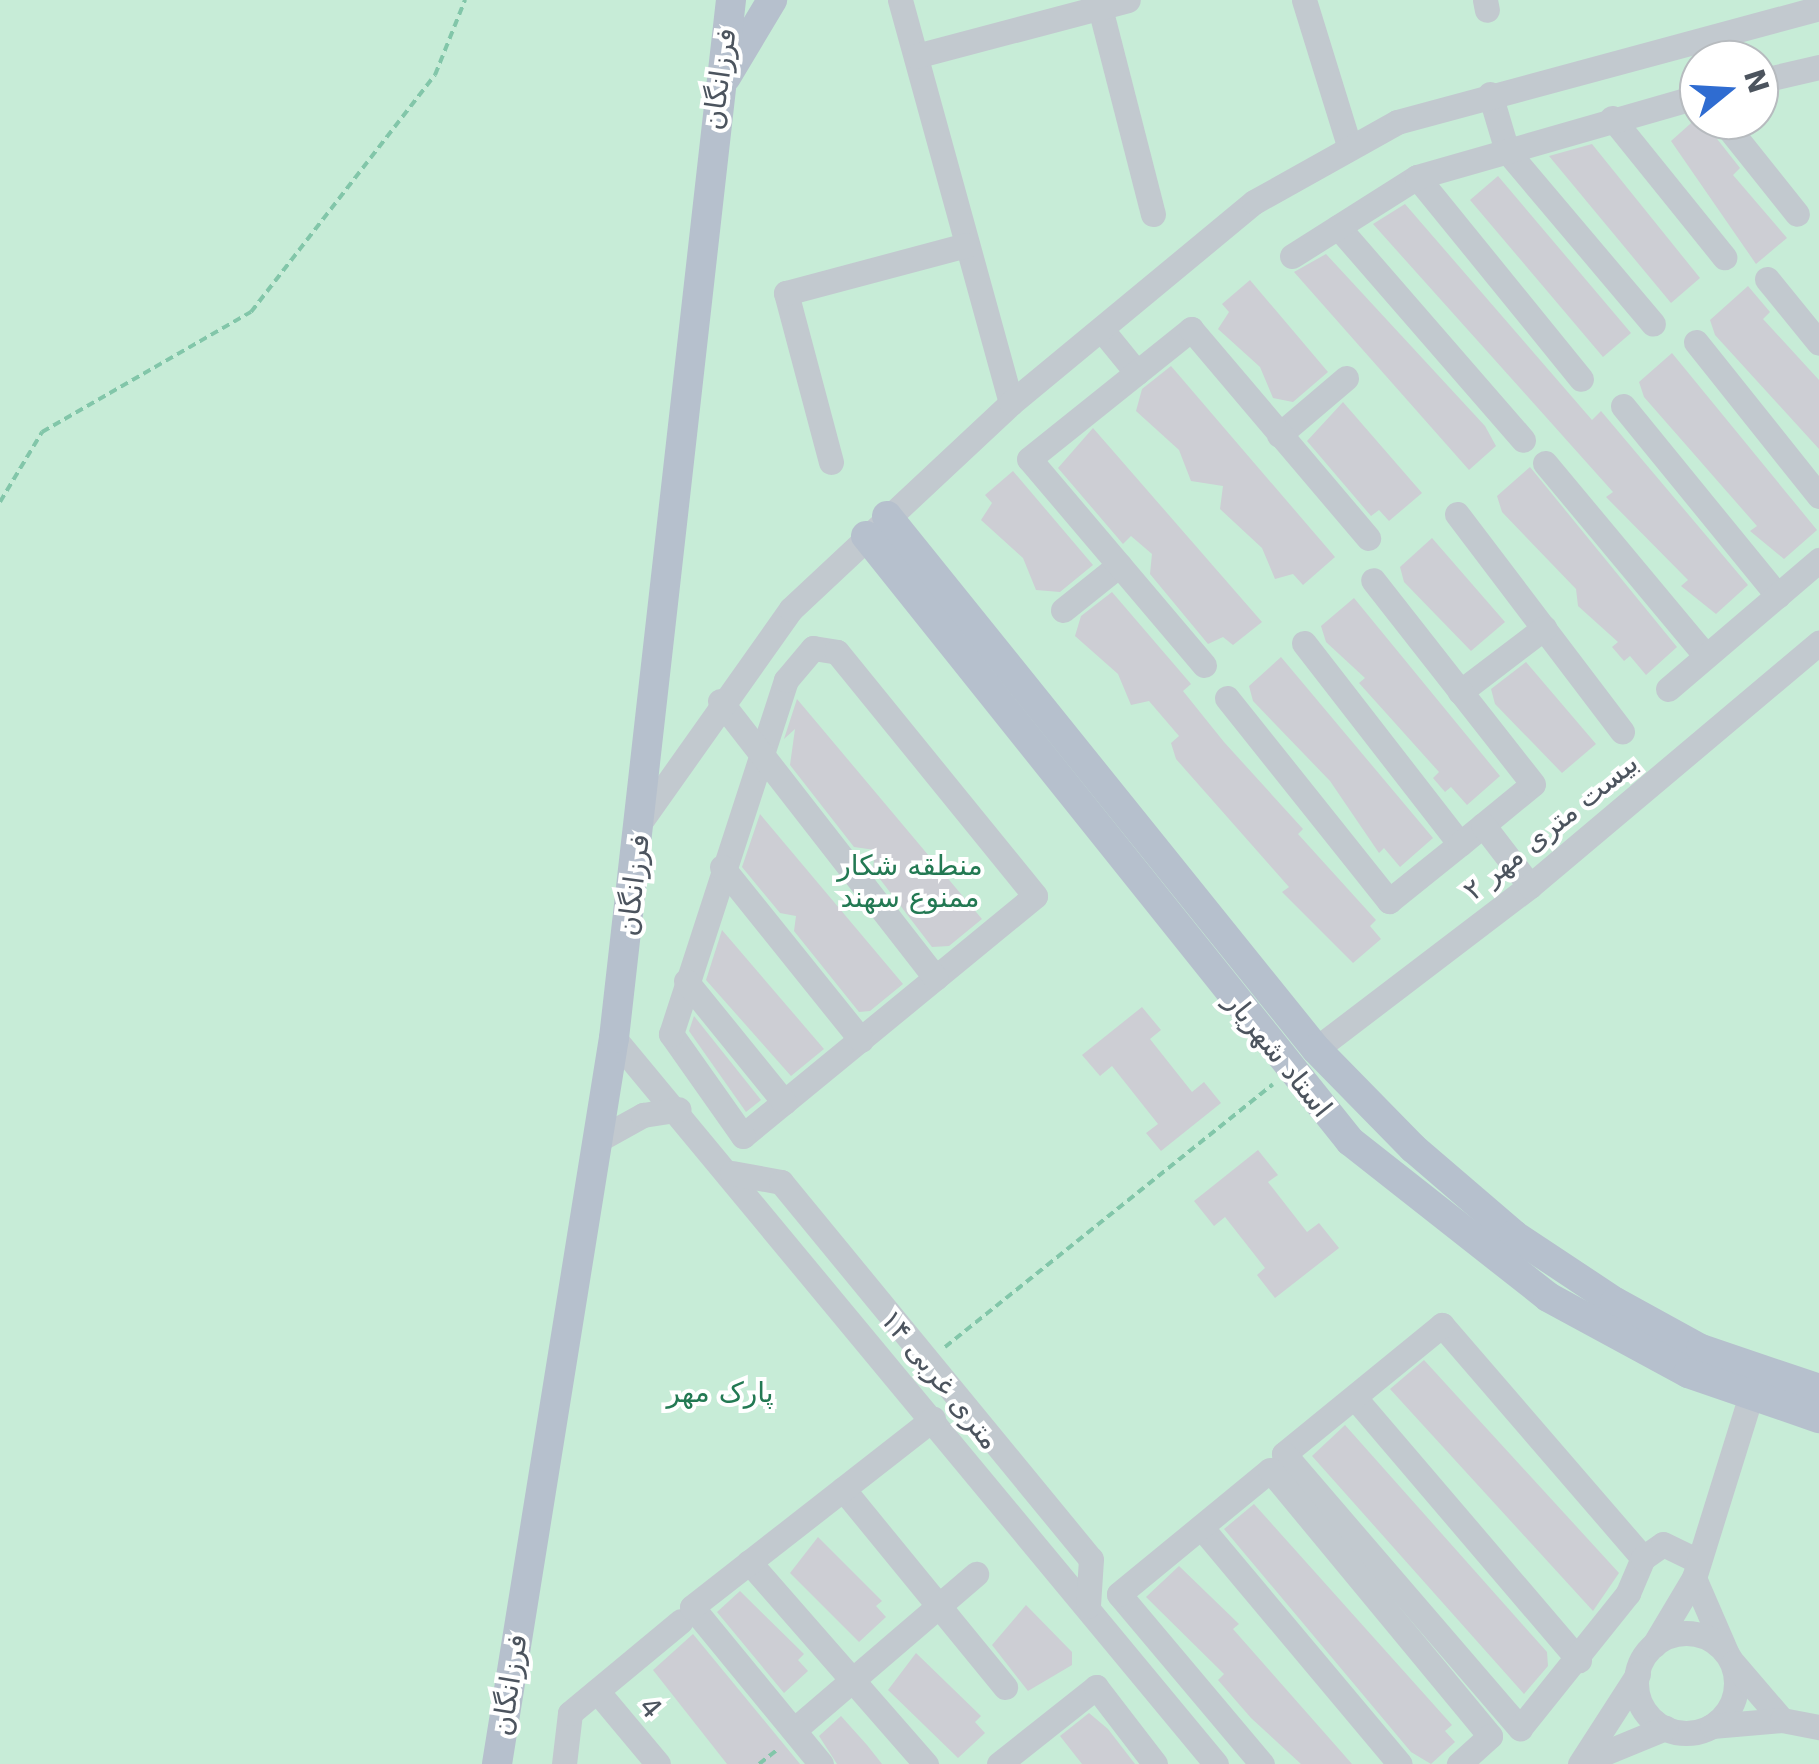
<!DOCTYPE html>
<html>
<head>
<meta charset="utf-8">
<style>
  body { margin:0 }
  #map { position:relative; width:1819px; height:1764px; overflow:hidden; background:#f4f3f3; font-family:"DejaVu Sans","Noto Sans Arabic",sans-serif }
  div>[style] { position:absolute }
  .green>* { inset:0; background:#c7ecd7 }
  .building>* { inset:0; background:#cdced4 }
  .path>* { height:4px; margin-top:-2px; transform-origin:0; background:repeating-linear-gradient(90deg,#82c6a9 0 8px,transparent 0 13px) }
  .minor>* { height:25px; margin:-12.5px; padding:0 12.5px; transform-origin:12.5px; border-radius:12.5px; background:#c2c9cf }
  .minor>.ring { margin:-12.5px; padding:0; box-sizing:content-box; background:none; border:25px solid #c2c9cf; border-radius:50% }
  .major>* { height:30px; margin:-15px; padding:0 15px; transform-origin:15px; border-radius:15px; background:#b6c0cd }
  span { translate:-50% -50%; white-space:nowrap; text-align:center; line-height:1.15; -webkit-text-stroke:8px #fff; paint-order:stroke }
  .street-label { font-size:28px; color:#4c545e }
  .park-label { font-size:28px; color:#237953 }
  .north { position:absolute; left:1679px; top:40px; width:100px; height:100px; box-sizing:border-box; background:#fff; border:2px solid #b7bbbf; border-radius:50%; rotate:72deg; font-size:28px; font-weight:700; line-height:40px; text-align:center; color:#4c545e }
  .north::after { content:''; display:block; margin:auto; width:35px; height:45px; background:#2f6cd1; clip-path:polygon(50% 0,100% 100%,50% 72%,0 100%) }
</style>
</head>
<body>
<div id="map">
  <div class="green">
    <i style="clip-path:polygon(evenodd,0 0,1819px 0,1819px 1764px,0 1764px,0 0,1699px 60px,1759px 60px,1759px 120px,1699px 120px,1699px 60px)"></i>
  </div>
  <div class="building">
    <i style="clip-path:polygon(1699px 116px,1740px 168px,1733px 175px,1787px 238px,1756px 264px,1671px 141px)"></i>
    <i style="clip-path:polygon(1592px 144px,1700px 278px,1671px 303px,1549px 156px)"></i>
    <i style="clip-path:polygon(1498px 176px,1631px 333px,1603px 357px,1470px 200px)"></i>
    <i style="clip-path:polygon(1405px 204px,1592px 420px,1601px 411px,1748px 585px,1716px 614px,1681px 586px,1688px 580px,1606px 497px,1613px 492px,1373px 224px)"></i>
    <i style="clip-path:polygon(1326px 254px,1485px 426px,1496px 446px,1469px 470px,1294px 272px)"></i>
    <i style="clip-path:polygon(1250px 280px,1328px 372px,1293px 402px,1273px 398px,1260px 367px,1218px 329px,1229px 312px,1222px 304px)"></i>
    <i style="clip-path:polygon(1748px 286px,1770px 312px,1763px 319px,1819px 380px,1819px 449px,1715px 335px,1710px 320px)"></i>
    <i style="clip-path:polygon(1672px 353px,1817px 530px,1784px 559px,1750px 531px,1757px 526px,1644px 397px,1639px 382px)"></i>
    <i style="clip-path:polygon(1171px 366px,1335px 557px,1303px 585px,1293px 574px,1275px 579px,1262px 548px,1220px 509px,1223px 486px,1191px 481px,1179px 450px,1136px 411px,1142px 389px)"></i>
    <i style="clip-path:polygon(1343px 402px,1422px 493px,1389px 521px,1379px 510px,1371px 516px,1307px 441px)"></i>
    <i style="clip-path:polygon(1093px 428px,1262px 622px,1233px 645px,1223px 637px,1208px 644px,1150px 574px,1152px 554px,1131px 536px,1123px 544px,1058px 468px)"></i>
    <i style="clip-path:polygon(1530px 467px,1677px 647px,1646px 675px,1630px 656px,1624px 661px,1612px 647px,1618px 642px,1578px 606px,1576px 589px,1502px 512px,1497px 496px)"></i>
    <i style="clip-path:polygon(1013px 471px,1093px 565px,1060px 592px,1036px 590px,1023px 558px,981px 520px,992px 503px,985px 495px)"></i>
    <i style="clip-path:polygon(1432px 538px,1505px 622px,1471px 651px,1404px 582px,1400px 567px)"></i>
    <i style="clip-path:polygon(1112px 592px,1191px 684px,1183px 691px,1224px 742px,1303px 829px,1298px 834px,1376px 920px,1370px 926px,1381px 939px,1353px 963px,1282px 892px,1289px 887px,1176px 759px,1171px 743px,1179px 736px,1149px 701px,1131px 705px,1118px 674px,1075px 636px,1081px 616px)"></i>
    <i style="clip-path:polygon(1354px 598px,1500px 776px,1467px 805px,1451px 787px,1445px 792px,1433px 778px,1439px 772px,1359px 683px,1365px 678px,1326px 642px,1321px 626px)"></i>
    <i style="clip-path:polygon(1281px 657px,1433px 838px,1400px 867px,1384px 848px,1379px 853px,1330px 781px,1253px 701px,1249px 686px)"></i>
    <i style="clip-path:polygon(1526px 662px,1596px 744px,1562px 773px,1495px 704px,1491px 689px)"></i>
    <i style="clip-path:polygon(797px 699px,982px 919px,949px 946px,932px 947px,873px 870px,875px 850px,854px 847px,790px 765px,795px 729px,784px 739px)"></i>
    <i style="clip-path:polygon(760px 814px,903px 984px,870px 1011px,859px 1012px,794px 931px,796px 916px,780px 913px,742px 867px)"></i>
    <i style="clip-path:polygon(722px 930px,824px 1049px,791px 1076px,706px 980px)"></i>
    <i style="clip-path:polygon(1142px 1007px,1161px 1030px,1150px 1039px,1192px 1092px,1204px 1082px,1221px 1103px,1161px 1151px,1146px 1133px,1158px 1124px,1112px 1066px,1100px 1076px,1082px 1055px)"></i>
    <i style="clip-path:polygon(694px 1016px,761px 1100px,746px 1112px,689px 1031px)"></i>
    <i style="clip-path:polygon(1258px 1150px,1278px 1175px,1268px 1182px,1307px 1232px,1319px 1223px,1339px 1248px,1275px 1298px,1257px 1275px,1265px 1268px,1225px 1217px,1214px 1226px,1194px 1201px)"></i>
    <i style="clip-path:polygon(1424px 1360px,1619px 1573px,1593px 1611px,1390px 1389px)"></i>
    <i style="clip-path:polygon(1345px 1425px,1547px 1652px,1548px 1666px,1524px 1694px,1312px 1456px)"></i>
    <i style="clip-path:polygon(1254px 1504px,1452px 1725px,1445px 1731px,1455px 1742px,1431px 1764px,1411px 1752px,1224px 1529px)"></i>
    <i style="clip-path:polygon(818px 1537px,882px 1601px,876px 1606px,886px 1617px,859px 1642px,790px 1573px)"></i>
    <i style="clip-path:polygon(1179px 1566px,1239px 1624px,1233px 1629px,1352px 1764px,1301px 1764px,1251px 1718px,1218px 1680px,1224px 1674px,1146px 1597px)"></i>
    <i style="clip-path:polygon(740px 1591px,804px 1654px,798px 1660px,808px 1671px,784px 1693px,717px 1612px)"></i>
    <i style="clip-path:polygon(1026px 1605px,1072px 1652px,1072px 1665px,1028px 1691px,992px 1645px)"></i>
    <i style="clip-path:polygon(693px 1634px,800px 1764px,727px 1764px,653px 1670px)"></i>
    <i style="clip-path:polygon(916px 1653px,981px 1716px,975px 1722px,985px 1733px,958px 1758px,888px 1690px)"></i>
    <i style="clip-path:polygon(1089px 1713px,1108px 1729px,1135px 1764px,1082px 1764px,1060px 1736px)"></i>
    <i style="clip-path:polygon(841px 1716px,867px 1745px,882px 1764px,837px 1764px,819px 1736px)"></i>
  </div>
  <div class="path">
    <i style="left:0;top:502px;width:82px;rotate:-59deg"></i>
    <i style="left:42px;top:432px;width:241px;rotate:-29.9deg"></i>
    <i style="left:251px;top:312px;width:300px;rotate:-52.2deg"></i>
    <i style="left:435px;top:75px;width:81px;rotate:-68.2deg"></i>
    <i style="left:945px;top:1347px;width:420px;rotate:-38.7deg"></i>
    <i style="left:759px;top:1764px;width:24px;rotate:-38deg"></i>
  </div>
  <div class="minor">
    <i style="left:900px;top:0;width:418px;rotate:74.6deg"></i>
    <i style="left:1098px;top:0;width:221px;rotate:75.6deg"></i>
    <i style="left:1304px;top:0;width:149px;rotate:72.8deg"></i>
    <i style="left:1485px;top:0;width:10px;rotate:79deg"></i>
    <i style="left:916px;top:56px;width:219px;rotate:-14.8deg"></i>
    <i style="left:1759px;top:81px;width:62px;rotate:-13.1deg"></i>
    <i style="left:1490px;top:94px;width:59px;rotate:73.4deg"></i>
    <i style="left:1507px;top:151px;width:226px;rotate:49.8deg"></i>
    <i style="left:1612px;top:118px;width:179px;rotate:51.1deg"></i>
    <i style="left:1722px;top:120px;width:120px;rotate:51.4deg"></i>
    <i style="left:1417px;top:177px;width:260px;rotate:50.9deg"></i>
    <i style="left:1338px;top:227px;width:282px;rotate:49deg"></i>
    <i style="left:1292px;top:256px;width:148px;rotate:-32.3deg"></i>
    <i style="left:1417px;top:177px;width:293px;rotate:-16deg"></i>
    <i style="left:1767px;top:279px;width:82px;rotate:50.9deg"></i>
    <i style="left:1102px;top:330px;width:55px;rotate:50.9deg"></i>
    <i style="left:1696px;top:342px;width:197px;rotate:51.4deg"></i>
    <i style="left:1623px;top:406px;width:245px;rotate:50.8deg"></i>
    <i style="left:1279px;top:435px;width:88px;rotate:-40.4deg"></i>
    <i style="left:831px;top:462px;width:175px;rotate:-104.9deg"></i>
    <i style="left:786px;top:293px;width:187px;rotate:-14.9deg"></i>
    <i style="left:1545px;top:463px;width:251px;rotate:50.2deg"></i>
    <i style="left:1457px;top:514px;width:273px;rotate:52.8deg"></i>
    <i style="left:1063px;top:610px;width:72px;rotate:-38.8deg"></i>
    <i style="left:1304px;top:643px;width:254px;rotate:52.2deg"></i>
    <i style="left:813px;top:648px;width:24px;rotate:9deg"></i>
    <i style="left:837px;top:652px;width:314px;rotate:50.9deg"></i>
    <i style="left:1035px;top:896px;width:378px;rotate:140.6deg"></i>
    <i style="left:743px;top:1136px;width:125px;rotate:-125.2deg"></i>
    <i style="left:671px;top:1034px;width:372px;rotate:-72deg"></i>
    <i style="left:786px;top:680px;width:42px;rotate:-49.8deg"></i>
    <i style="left:1204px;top:665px;width:270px;rotate:-130.3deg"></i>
    <i style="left:1029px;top:459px;width:208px;rotate:-38.7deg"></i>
    <i style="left:1191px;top:329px;width:274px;rotate:49.7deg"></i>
    <i style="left:1668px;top:689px;width:199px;rotate:-40.5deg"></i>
    <i style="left:1460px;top:692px;width:106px;rotate:-37.3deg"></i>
    <i style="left:1227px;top:698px;width:260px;rotate:51.4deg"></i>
    <i style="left:1389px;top:901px;width:91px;rotate:-38.8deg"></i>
    <i style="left:1460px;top:844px;width:94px;rotate:-39.4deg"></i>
    <i style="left:1533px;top:784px;width:259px;rotate:-128.1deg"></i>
    <i style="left:720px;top:701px;width:351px;rotate:52.1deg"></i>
    <i style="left:643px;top:818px;width:256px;rotate:-54.7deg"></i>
    <i style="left:791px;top:609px;width:301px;rotate:-43.1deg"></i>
    <i style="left:1011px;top:403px;width:315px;rotate:-39.6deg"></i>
    <i style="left:1254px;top:202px;width:164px;rotate:-29.2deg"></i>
    <i style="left:1397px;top:122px;width:437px;rotate:-15.1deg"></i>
    <i style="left:1483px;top:825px;width:77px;rotate:52.4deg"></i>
    <i style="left:722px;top:867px;width:222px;rotate:51.2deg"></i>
    <i style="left:686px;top:981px;width:156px;rotate:51deg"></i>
    <i style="left:614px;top:1038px;width:943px;rotate:50.33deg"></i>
    <i style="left:1316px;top:1049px;width:269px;rotate:-37.3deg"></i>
    <i style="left:1530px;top:886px;width:378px;rotate:-40.1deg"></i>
    <i style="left:596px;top:1141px;width:54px;rotate:-29deg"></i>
    <i style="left:643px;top:1115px;width:36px;rotate:-9deg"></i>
    <i style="left:732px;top:1173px;width:50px;rotate:10.4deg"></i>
    <i style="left:781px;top:1182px;width:488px;rotate:50.6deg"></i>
    <i style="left:1091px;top:1559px;width:47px;rotate:93.7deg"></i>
    <i style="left:1355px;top:1398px;width:345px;rotate:49.5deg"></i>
    <i style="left:843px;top:1489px;width:256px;rotate:50.7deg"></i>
    <i style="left:1201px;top:1527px;width:309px;rotate:50deg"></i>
    <i style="left:1643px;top:1558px;width:308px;rotate:-130.8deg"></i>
    <i style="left:1442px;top:1325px;width:204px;rotate:140.8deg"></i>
    <i style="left:1284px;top:1454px;width:362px;rotate:49.3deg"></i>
    <i style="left:1520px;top:1728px;width:173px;rotate:-51.3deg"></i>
    <i style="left:1628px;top:1593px;width:38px;rotate:-67deg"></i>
    <i style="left:1643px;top:1558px;width:24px;rotate:-35deg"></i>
    <i style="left:1663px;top:1544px;width:39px;rotate:26deg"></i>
    <i style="left:749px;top:1562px;width:269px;rotate:48.8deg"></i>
    <i style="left:1694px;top:1578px;width:81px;rotate:66.6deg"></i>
    <i class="ring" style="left:1636px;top:1633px;width:75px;height:75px"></i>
    <i style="left:1654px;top:1645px;width:78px;rotate:-59.2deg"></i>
    <i style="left:1694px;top:1578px;width:192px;rotate:-72.7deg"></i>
    <i style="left:1733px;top:1663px;width:75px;rotate:49.3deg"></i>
    <i style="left:597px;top:1691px;width:95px;rotate:50.1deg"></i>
    <i style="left:1712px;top:1726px;width:70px;rotate:-4.9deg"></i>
    <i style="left:1782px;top:1720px;width:38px;rotate:11deg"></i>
    <i style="left:794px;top:1730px;width:240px;rotate:-40.6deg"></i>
    <i style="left:1585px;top:1761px;width:87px;rotate:-22.4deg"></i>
    <i style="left:564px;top:1764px;width:51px;rotate:-83.3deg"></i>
    <i style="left:570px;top:1713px;width:144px;rotate:-39.7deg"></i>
    <i style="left:821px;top:1764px;width:203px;rotate:-129.4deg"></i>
    <i style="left:692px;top:1607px;width:306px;rotate:-38deg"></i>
    <i style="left:999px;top:1764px;width:124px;rotate:-38.4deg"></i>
    <i style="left:1096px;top:1687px;width:97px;rotate:52.5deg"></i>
    <i style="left:1262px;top:1764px;width:222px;rotate:-130.1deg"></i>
    <i style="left:1119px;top:1594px;width:195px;rotate:-39.4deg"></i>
    <i style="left:1270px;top:1470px;width:345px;rotate:50.4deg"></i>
    <i style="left:1490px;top:1736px;width:42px;rotate:137.9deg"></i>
    <i style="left:1580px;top:1764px;width:107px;rotate:-57.2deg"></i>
  </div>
  <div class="major">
    <i style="left:726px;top:77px;width:90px;rotate:-59.1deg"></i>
    <i style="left:887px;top:516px;width:684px;rotate:51.17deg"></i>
    <i style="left:1316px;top:1049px;width:139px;rotate:45.6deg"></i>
    <i style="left:1413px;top:1148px;width:133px;rotate:40.7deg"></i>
    <i style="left:1514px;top:1235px;width:121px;rotate:33.6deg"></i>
    <i style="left:1615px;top:1302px;width:98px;rotate:28.7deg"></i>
    <i style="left:1701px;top:1349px;width:125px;rotate:18.7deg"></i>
    <i style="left:866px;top:536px;width:775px;rotate:51.34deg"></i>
    <i style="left:1350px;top:1141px;width:252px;rotate:38.2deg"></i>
    <i style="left:1548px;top:1297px;width:159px;rotate:28.5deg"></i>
    <i style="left:1688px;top:1373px;width:139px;rotate:19deg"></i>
    <i style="left:497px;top:1764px;width:735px;rotate:-80.85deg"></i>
    <i style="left:614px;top:1038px;width:1045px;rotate:-83.57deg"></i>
  </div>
  <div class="street-label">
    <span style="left:720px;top:79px;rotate:-82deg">فرزانگان</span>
    <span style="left:1551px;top:827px;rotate:-39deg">بیست متری مهر ۲</span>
    <span style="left:634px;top:885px;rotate:-83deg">فرزانگان</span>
    <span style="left:1278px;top:1055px;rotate:51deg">استاد شهریار</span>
    <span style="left:940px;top:1380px;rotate:51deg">۱۴ متری غربی</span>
    <span style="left:510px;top:1685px;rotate:-81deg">فرزانگان</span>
    <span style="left:650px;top:1708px;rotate:50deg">4</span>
  </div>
  <div class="park-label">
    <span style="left:910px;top:882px">منطقه شکار<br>ممنوع سهند</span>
    <span style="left:720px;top:1393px">پارک مهر</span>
  </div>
  <div class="north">N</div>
</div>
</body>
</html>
